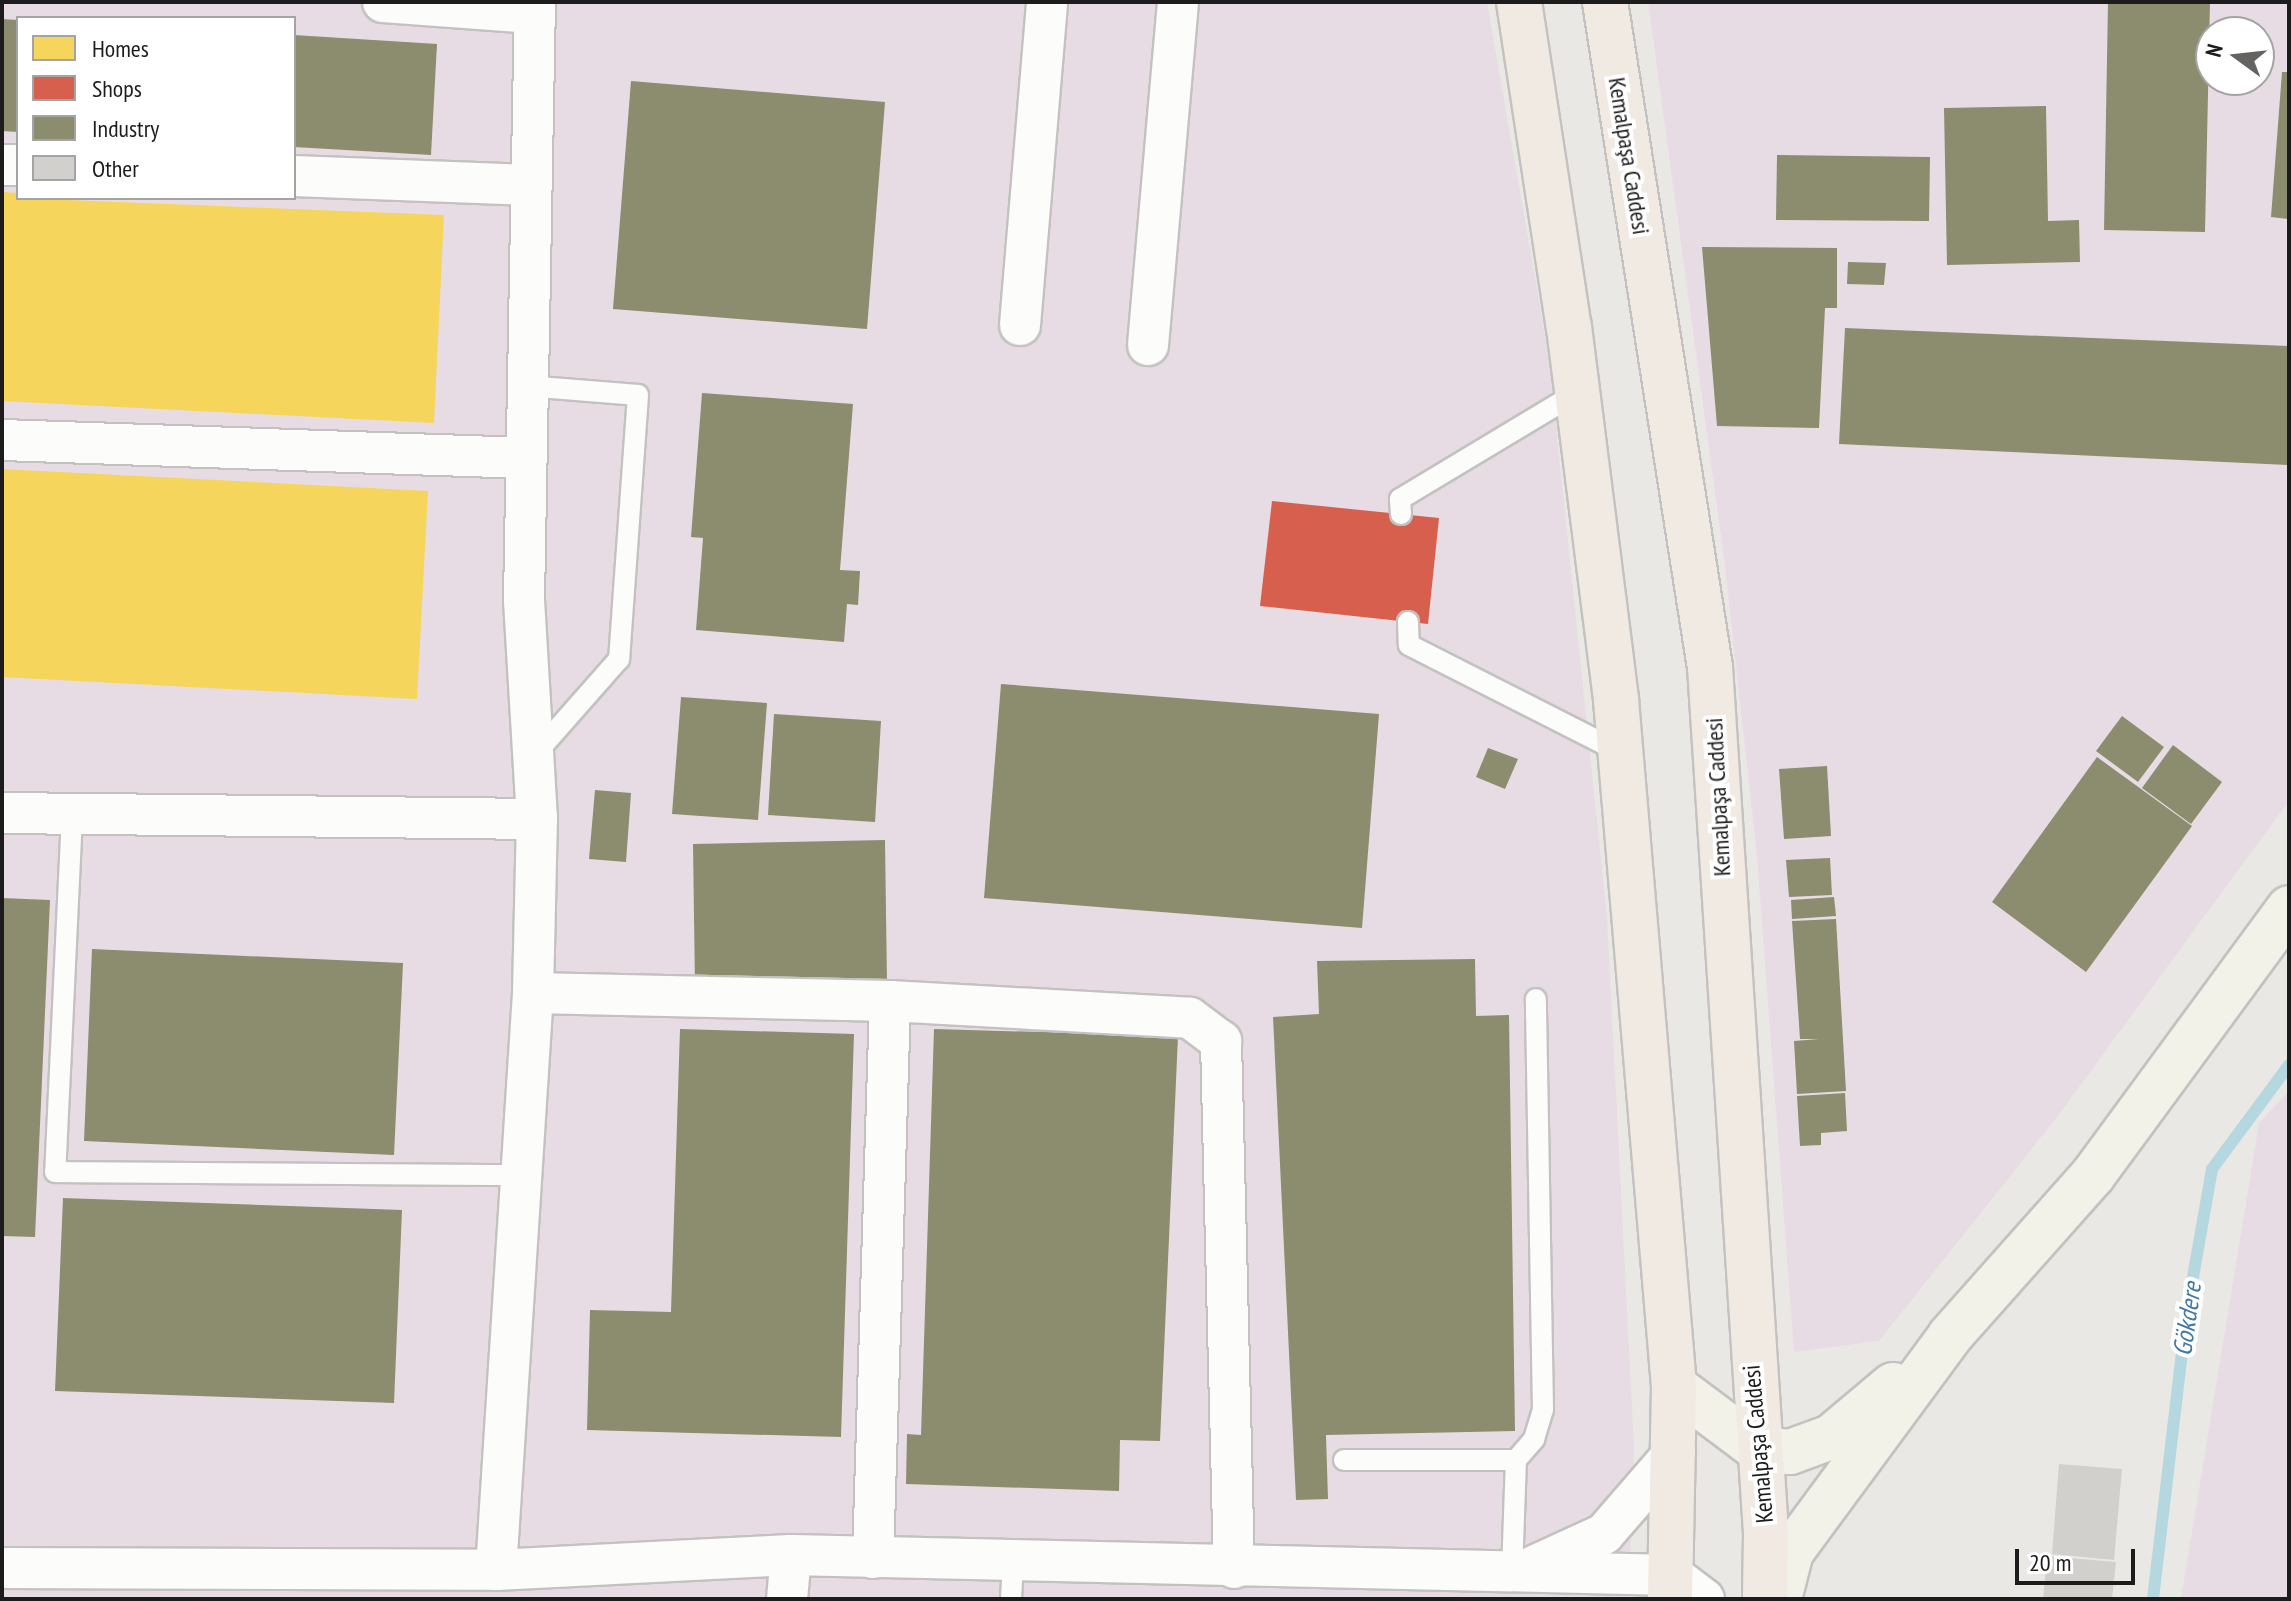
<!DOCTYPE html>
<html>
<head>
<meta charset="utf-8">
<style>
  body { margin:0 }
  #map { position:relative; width:2291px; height:1601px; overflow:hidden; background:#eae8e4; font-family:"PT Sans Narrow",sans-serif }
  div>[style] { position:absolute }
  .industrial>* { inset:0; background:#e8dce4 }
  .homes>* { inset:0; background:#f6d55c }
  .shops>* { inset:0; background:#d6604d }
  .industry>* { inset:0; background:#8c8c6e }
  .stream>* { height:12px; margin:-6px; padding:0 6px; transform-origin:6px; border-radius:6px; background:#b5d8e0 }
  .building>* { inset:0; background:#d2d0cd }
  .roads { filter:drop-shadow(2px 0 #c3c2c0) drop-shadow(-2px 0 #c3c2c0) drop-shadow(0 2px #c3c2c0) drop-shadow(0 -2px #c3c2c0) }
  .lane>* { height:20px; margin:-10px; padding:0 10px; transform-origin:10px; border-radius:10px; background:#fcfcfb }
  .street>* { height:40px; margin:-20px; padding:0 20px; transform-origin:20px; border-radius:20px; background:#fcfcfb }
  .secondary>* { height:44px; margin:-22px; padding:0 22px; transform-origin:22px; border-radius:22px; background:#f2f2e8 }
  .primary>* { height:44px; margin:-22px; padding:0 22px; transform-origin:22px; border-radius:22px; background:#f0eae2 }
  span { translate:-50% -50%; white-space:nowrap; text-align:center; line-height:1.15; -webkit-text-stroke:8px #fff; paint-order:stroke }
  .street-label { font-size:24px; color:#1c1c1c }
  .water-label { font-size:26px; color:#4278a6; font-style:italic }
  .frame { position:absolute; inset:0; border:4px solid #1c1c1c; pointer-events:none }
  .legend { position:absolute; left:16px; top:16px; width:280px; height:184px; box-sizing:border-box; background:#fff; border:2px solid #a4a4a4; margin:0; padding:10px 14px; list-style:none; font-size:24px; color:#1c1c1c }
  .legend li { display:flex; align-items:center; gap:16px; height:40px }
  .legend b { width:40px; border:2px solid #a4a4a4 }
  .north { position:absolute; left:2195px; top:16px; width:80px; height:80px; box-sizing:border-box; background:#fff; border:2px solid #a4a4a4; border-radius:50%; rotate:285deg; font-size:22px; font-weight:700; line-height:32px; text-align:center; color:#1c1c1c }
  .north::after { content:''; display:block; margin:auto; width:28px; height:36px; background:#646362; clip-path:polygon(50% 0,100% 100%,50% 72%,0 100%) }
  .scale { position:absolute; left:2015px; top:1549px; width:120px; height:36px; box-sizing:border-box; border:4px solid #1c1c1c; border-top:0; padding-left:10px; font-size:24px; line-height:28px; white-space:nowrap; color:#1c1c1c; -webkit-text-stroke:6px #fff; paint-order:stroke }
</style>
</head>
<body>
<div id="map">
  <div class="industrial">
    <i style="clip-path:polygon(evenodd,2px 2px,1487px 2px,1549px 358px,1607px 917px,1634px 1446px,1629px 1599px,2px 1599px,2px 2px,18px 18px,294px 18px,294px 198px,18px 198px,18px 18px)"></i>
    <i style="clip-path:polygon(evenodd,1648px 2px,2289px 2px,2289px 801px,2057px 1117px,1879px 1341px,1794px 1352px,1757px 856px,1725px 566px,1648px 2px,2211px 32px,2259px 32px,2259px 80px,2211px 80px,2211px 32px)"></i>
    <i style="clip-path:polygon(2289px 1091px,2289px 1599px,2181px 1599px,2259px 1123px)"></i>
  </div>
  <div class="homes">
    <i style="clip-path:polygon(2px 192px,18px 193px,18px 198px,444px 215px,434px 423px,2px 401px)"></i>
    <i style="clip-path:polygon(2px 469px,428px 491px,417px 699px,2px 677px)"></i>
  </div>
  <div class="shops">
    <i style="clip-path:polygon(1272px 501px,1439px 518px,1428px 624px,1260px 606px)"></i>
  </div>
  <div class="industry">
    <i style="clip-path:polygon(2108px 2px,2210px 2px,2205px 232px,2104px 230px)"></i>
    <i style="clip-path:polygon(2px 19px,18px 20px,18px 132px,2px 131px)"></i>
    <i style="clip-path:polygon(294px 35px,437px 44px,431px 155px,294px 147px)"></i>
    <i style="clip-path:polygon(2282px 72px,2289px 72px,2289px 219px,2271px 217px)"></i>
    <i style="clip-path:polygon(631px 81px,885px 102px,867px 329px,613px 309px)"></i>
    <i style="clip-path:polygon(2046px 106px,2048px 221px,2079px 220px,2080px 262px,1947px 265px,1944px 108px)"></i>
    <i style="clip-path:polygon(1777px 155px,1930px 157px,1929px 221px,1776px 220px)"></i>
    <i style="clip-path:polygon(1702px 247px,1837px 248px,1837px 308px,1825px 308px,1819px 428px,1717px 426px)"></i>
    <i style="clip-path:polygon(1848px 262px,1886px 263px,1884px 285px,1847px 284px)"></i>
    <i style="clip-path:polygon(1845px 328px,2289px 346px,2289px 465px,1839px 444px)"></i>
    <i style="clip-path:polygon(702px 393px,853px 404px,840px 570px,860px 571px,858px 605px,847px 604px,844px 642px,696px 630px,703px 538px,691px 537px)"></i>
    <i style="clip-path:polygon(1001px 684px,1379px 714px,1362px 928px,984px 898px)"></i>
    <i style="clip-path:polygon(681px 697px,767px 703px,758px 820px,672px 814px)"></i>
    <i style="clip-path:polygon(774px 714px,881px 721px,875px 822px,768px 815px)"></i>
    <i style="clip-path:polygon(2122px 716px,2164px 747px,2138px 782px,2096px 751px)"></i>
    <i style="clip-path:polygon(2173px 745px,2222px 782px,2191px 824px,2142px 788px)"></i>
    <i style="clip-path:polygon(1488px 748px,1518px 759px,1505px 789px,1476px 777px)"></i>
    <i style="clip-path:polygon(2097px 757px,2192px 826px,2086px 972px,1992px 902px)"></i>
    <i style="clip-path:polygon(1827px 766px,1831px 836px,1784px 839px,1779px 769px)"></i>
    <i style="clip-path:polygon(595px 790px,631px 793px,626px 862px,589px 859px)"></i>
    <i style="clip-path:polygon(885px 840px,887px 984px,695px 988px,693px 844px)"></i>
    <i style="clip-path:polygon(1830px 858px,1832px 895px,1789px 897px,1786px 860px)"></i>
    <i style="clip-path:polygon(1834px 897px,1836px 916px,1792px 919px,1791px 900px)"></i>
    <i style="clip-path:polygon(2px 898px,50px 900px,35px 1237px,2px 1236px)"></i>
    <i style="clip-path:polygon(1836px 919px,1846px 1091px,1797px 1094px,1794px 1041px,1819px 1039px,1800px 1039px,1792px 921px)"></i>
    <i style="clip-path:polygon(92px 949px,403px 963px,394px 1155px,84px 1141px)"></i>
    <i style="clip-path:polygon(1475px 959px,1476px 1016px,1509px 1015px,1515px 1431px,1326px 1435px,1328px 1499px,1296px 1500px,1273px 1017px,1319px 1014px,1317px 961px)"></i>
    <i style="clip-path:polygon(680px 1029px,854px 1034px,841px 1437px,587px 1430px,590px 1310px,671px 1312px)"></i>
    <i style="clip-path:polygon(934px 1029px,1178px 1036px,1160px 1441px,1120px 1440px,1119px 1491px,906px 1484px,907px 1434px,921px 1435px)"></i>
    <i style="clip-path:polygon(1845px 1093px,1847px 1131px,1821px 1133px,1821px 1145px,1800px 1146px,1797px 1096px)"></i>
    <i style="clip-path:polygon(63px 1198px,402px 1210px,394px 1403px,55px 1391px)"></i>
  </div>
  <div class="stream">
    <i style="left:2153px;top:1599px;width:290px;rotate:-83.3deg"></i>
    <i style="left:2187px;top:1311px;width:144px;rotate:-80deg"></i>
    <i style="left:2212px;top:1169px;width:129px;rotate:-53.5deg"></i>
  </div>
  <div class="building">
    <i style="clip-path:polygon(2059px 1464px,2122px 1469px,2114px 1560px,2052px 1554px)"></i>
    <i style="clip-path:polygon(2047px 1556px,2116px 1562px,2112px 1599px,2043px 1599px)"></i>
  </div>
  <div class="roads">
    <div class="lane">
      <i style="left:527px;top:386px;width:111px;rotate:4.6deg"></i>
      <i style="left:638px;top:395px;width:265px;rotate:94.1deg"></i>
      <i style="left:619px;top:659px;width:125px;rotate:131.4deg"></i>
      <i style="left:1401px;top:514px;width:15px;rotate:-94deg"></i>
      <i style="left:1400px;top:499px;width:208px;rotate:-31deg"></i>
      <i style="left:1408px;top:622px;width:23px;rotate:88deg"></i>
      <i style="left:1409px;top:645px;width:237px;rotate:26.9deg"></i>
      <i style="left:72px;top:816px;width:356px;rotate:92.7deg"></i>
      <i style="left:55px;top:1172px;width:466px;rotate:0.4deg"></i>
      <i style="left:1344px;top:1460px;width:172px"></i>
      <i style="left:1516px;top:1460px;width:28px;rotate:-49deg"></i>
      <i style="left:1534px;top:1439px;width:30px;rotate:-73deg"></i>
      <i style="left:1543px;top:1410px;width:411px;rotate:-91deg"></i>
      <i style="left:1512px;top:1573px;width:113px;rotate:-88deg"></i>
      <i style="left:1011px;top:1599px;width:37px;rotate:-87deg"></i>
    </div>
    <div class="street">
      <i style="left:383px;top:2px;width:151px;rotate:4.2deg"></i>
      <i style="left:2px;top:165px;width:16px"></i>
      <i style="left:294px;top:176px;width:236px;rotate:2.2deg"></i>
      <i style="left:1020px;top:325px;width:324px;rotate:-85.2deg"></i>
      <i style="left:1148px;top:345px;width:344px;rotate:-85deg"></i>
      <i style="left:2px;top:440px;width:524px;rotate:1.97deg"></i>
      <i style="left:2px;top:813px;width:535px;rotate:0.64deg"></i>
      <i style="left:533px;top:993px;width:357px;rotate:1.3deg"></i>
      <i style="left:890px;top:1001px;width:300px;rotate:3.2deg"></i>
      <i style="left:1190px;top:1018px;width:39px;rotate:37deg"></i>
      <i style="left:1221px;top:1041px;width:527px;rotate:88.59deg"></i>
      <i style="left:873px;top:1558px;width:557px;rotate:-88.25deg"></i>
      <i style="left:1534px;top:1566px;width:77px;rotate:-24.6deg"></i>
      <i style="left:1604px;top:1534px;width:108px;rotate:-49.1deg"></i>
      <i style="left:2px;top:1568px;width:494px;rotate:0.2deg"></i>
      <i style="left:496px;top:1570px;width:295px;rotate:-2.9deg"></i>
      <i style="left:791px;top:1555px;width:881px;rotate:1.3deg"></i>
      <i style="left:1672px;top:1575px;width:40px;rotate:37deg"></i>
      <i style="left:496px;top:1570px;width:578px;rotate:-86.33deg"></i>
      <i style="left:533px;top:993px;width:174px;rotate:-88.7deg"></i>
      <i style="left:537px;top:819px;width:219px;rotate:-93.4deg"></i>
      <i style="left:524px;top:600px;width:598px;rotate:-88.95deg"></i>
      <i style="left:787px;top:1599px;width:44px;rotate:-84.8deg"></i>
    </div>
    <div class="secondary">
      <i style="left:1674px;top:1386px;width:104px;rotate:36.8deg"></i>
      <i style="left:1757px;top:1448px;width:33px;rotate:7deg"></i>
      <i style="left:1790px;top:1452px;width:44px;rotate:-20.1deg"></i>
      <i style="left:1831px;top:1437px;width:81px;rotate:-40deg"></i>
      <i style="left:1779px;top:1599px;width:49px;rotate:-75.7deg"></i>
      <i style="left:1791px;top:1552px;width:268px;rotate:-53.6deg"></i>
      <i style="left:1950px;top:1336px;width:215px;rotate:-48.4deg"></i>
      <i style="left:2093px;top:1175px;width:331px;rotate:-53.7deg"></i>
    </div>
    <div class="primary">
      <i style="left:1519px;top:2px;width:329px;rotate:81.3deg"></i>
      <i style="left:1569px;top:327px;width:376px;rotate:82.8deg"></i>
      <i style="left:1616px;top:700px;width:688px;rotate:85.17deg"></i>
      <i style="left:1674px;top:1386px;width:213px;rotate:91.1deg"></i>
      <i style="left:1605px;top:2px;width:673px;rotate:81.03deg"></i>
      <i style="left:1710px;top:667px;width:869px;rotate:86.3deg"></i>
      <i style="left:1766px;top:1534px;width:65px;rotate:90.9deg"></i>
    </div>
  </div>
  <div class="street-label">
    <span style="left:1629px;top:156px;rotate:81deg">Kemalpaşa Caddesi</span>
    <span style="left:1718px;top:797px;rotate:-93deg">Kemalpaşa Caddesi</span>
    <span style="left:1758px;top:1444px;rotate:-95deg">Kemalpaşa Caddesi</span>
  </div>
  <div class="water-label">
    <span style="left:2187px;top:1319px;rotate:-82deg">Gökdere</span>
  </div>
  <div class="frame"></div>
  <ul class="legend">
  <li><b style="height:22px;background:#f6d55c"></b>Homes</li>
  <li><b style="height:22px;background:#d6604d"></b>Shops</li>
  <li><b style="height:22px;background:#8c8c6e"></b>Industry</li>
  <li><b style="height:22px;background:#d2d0cd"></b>Other</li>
  </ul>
  <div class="north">N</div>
  <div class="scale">20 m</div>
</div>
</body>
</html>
